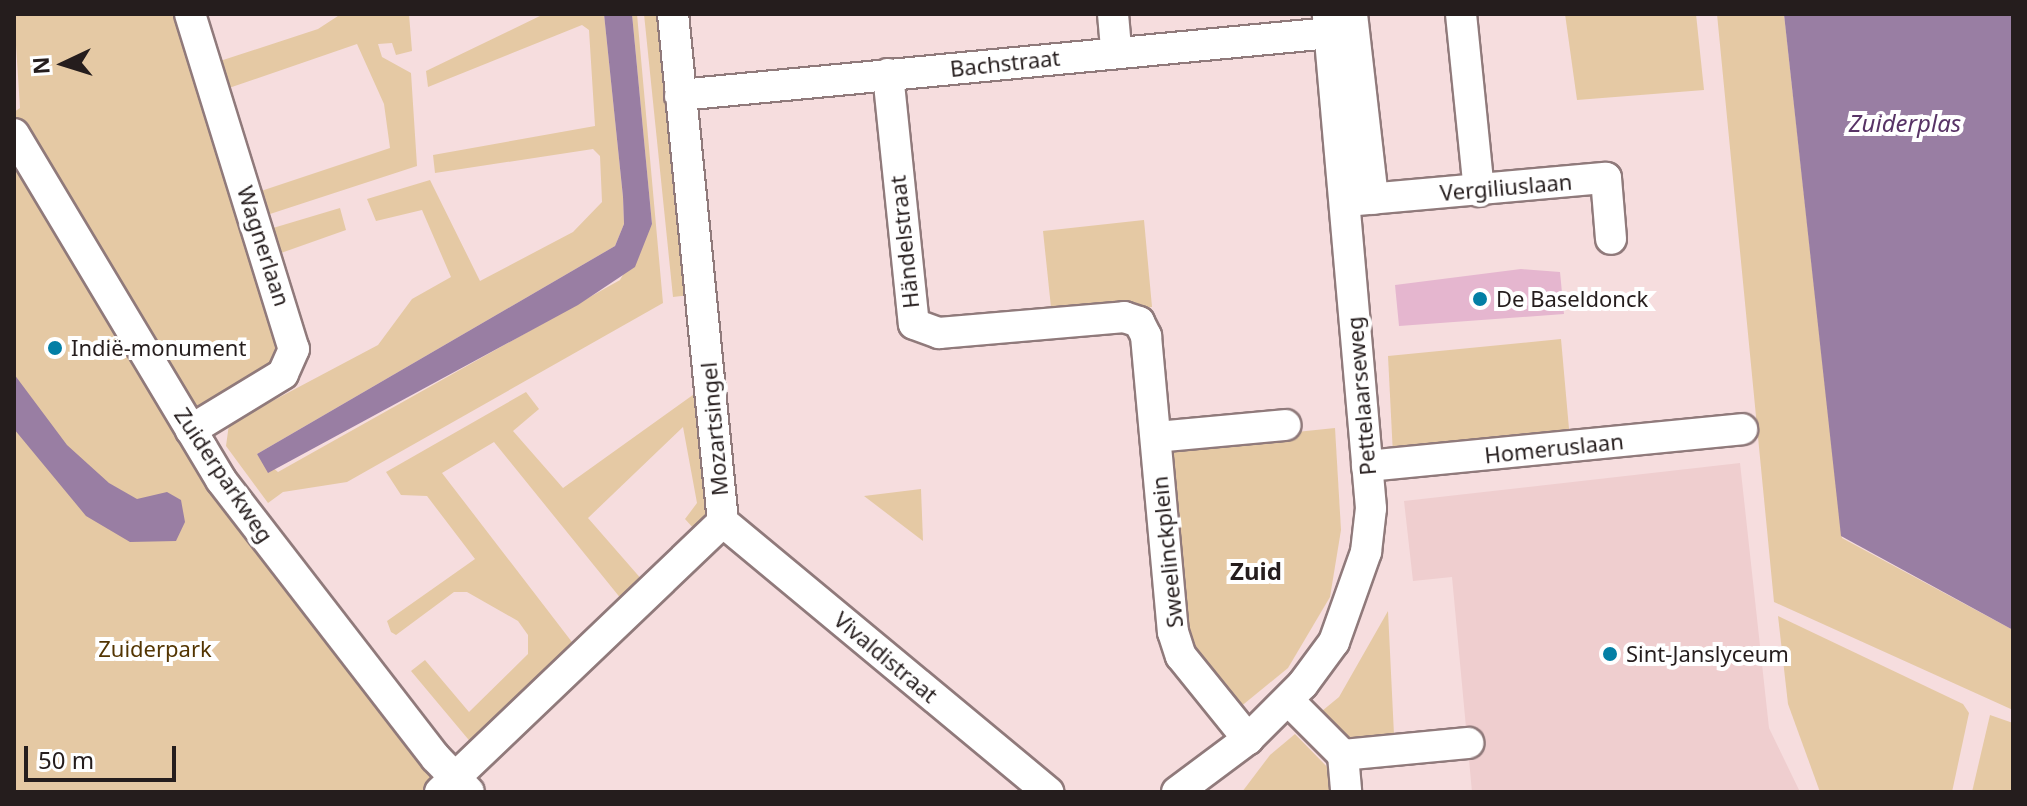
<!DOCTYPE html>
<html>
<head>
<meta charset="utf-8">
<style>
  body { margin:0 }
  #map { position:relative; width:2027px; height:806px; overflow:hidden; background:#f6ddde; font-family:"Noto Sans",sans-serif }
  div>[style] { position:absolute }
  .built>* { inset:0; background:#efcecf }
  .green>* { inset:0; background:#e5c9a4 }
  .water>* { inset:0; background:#997ea3 }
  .building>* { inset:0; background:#e5b6cf }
  .roads { filter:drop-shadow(2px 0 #907a7b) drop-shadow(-2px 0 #907a7b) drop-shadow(0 2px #907a7b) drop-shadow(0 -2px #907a7b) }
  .minor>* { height:30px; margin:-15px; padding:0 15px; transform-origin:15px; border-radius:15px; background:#fff }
  .dots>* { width:22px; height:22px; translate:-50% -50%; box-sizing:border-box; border:4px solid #fff; border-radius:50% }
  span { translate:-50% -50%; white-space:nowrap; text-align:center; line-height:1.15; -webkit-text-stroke:8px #fff; paint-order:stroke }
  .street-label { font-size:22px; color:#251d1d }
  .poi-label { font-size:22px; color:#251d1d }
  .left { translate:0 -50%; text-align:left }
  .park-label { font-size:22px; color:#533502 }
  .water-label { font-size:24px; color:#583366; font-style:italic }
  .neighbourhood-label { font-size:24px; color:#251d1d; font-weight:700 }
  .frame { position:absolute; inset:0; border:16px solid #251d1d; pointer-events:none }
  .north { position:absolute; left:24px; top:24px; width:80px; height:80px; -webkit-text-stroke:6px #fff; paint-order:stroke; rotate:266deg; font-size:22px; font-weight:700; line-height:32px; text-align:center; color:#251d1d }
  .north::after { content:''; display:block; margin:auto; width:28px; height:36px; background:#251d1d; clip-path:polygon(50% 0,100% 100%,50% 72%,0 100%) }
  .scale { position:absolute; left:24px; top:746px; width:152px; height:36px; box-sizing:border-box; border:4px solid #251d1d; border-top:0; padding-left:10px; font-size:24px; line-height:28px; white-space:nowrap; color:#251d1d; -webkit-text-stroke:6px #fff; paint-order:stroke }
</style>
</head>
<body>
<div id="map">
  <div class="built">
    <i style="clip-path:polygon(1740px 463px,1769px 728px,1800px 792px,1472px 792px,1452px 577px,1413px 581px,1404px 501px)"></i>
  </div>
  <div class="green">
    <i style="clip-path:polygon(14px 14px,179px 14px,284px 346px,274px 365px,174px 426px,232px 520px,436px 782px,427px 792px,14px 792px,14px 112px,20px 108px)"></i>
    <i style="clip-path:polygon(341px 14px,409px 14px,412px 51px,396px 55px,392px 43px,378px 44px,382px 57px,411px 73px,417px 166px,270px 214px,261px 191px,390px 148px,384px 104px,357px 44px,229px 88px,220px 61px,318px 29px)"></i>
    <i style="clip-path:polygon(544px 14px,604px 14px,623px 197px,624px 224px,615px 246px,257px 454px,278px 472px,620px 280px,652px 224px,632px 14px,637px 14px,663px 303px,347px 482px,283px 492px,268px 503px,226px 446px,229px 424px,378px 345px,412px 299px,451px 277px,422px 210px,376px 221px,367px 199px,430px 180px,480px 281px,573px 232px,602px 202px,600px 156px,593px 149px,435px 173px,433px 155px,595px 126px,589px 30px,582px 25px,428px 87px,426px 71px)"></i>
    <i style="clip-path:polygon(644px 14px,661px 14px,690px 295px,673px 297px)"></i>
    <i style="clip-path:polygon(1565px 14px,1696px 14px,1704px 90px,1577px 100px)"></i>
    <i style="clip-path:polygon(1717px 14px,1784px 14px,1842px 538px,2013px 630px,2013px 710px,1774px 602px)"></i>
    <i style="clip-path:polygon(340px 208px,346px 230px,281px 253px,273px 228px)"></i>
    <i style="clip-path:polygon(1144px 220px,1152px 307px,1052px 317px,1043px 231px)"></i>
    <i style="clip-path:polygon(1561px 339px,1570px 440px,1393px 455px,1388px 356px)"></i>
    <i style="clip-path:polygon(704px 387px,718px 507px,695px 530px,685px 519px,697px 503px,683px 427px,588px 518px,643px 581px,622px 600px,494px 442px,442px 473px,575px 646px,473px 745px,411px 671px,425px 660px,469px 712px,528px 654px,528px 635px,518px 621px,467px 592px,454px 592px,396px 635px,391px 632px,387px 621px,475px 559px,427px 496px,401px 495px,386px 472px,526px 392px,539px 409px,513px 431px,563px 488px)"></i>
    <i style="clip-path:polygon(1335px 428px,1341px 530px,1330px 597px,1288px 668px,1239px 708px,1187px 635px,1172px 445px)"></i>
    <i style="clip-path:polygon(921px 489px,923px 541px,864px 496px)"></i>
    <i style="clip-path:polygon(1388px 611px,1394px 735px,1347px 739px,1322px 711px,1339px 697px)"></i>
    <i style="clip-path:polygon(1778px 616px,1963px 704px,1969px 713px,1952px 792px,1820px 792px,1788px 704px)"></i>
    <i style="clip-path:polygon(1990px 715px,2013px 723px,2013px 792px,1972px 792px)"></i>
    <i style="clip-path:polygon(1295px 734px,1334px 774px,1336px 792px,1242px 792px,1270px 755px)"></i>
  </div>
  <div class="water">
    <i style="clip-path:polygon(604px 14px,632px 14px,652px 224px,635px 267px,578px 305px,268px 473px,257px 454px,615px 246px,624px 224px,623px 197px)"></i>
    <i style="clip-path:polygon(1784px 14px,2013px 14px,2013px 630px,1841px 536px)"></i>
    <i style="clip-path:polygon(14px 374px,67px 445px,109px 483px,137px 499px,167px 492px,181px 500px,185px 522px,176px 541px,130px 542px,86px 516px,14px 429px)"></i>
  </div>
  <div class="building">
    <i style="clip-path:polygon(1521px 269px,1560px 272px,1564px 314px,1399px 326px,1395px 285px)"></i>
  </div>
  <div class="roads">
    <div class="minor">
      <i style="left:190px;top:14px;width:351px;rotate:72.8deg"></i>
      <i style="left:294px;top:349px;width:27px;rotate:114deg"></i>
      <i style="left:283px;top:374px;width:108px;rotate:148.7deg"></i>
      <i style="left:1113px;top:14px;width:38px;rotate:85deg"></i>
      <i style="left:1352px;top:14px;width:186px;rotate:83.5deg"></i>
      <i style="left:1461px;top:14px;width:178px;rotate:84.2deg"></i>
      <i style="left:888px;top:74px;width:251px;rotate:84.1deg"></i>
      <i style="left:914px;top:324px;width:27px;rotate:20deg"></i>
      <i style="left:939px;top:333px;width:186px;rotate:-4.9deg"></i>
      <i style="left:1124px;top:317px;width:16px;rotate:18deg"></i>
      <i style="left:1139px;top:322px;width:16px;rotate:63deg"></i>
      <i style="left:1146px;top:336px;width:297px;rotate:84.8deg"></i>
      <i style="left:1173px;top:632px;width:25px;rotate:72deg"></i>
      <i style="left:1181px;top:656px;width:107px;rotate:51.1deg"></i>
      <i style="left:680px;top:95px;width:653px;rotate:-5.45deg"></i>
      <i style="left:14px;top:134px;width:403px;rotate:59.1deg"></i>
      <i style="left:221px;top:480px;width:351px;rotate:52.3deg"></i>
      <i style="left:436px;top:758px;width:47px;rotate:45.9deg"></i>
      <i style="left:1346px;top:201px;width:261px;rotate:-5.1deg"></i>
      <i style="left:1606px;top:178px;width:61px;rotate:85.3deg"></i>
      <i style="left:1156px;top:437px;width:130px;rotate:-5.3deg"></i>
      <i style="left:1367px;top:466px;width:377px;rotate:-5.6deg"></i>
      <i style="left:723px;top:522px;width:423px;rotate:39.7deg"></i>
      <i style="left:1289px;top:701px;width:76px;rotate:45deg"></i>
      <i style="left:1343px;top:755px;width:37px;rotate:85deg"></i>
      <i style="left:1343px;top:755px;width:126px;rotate:-5.5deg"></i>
      <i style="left:440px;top:792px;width:391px;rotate:-43.7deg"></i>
      <i style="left:723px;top:522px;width:510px;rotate:-95.62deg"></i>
      <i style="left:1177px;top:792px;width:89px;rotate:-36.7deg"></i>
      <i style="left:1248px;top:739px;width:78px;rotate:-45deg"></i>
      <i style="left:1303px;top:684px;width:52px;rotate:-53.6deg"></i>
      <i style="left:1334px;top:642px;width:96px;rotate:-70.4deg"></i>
      <i style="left:1366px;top:552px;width:44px;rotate:-83.5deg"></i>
      <i style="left:1371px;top:508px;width:496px;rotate:-95deg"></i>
    </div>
  </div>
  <div class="dots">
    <i style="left:1480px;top:299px;background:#037fa5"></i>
    <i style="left:55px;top:348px;background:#037fa5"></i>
    <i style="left:1610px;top:654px;background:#037fa5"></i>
  </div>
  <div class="street-label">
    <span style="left:1005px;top:63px;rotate:-6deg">Bachstraat</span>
    <span style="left:1506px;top:187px;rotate:-5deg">Vergiliuslaan</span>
    <span style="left:904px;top:242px;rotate:-96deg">Händelstraat</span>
    <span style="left:264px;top:246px;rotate:72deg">Wagnerlaan</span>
    <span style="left:1361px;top:396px;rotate:-95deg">Pettelaarseweg</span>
    <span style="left:714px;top:429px;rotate:-95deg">Mozartsingel</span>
    <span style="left:1554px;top:448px;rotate:-6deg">Homeruslaan</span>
    <span style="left:224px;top:475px;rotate:56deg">Zuiderparkweg</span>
    <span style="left:1167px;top:552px;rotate:-96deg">Sweelinckplein</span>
    <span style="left:886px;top:657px;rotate:40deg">Vivaldistraat</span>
  </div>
  <div class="poi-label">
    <span class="left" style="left:1496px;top:299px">De Baseldonck</span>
    <span class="left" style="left:71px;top:348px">Indië-monument</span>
    <span class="left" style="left:1626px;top:654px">Sint-Janslyceum</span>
  </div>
  <div class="park-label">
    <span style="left:155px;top:649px">Zuiderpark</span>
  </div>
  <div class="water-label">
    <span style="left:1905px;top:123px">Zuiderplas</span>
  </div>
  <div class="neighbourhood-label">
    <span style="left:1256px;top:571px">Zuid</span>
  </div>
  <div class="frame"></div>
  <div class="north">N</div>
  <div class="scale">50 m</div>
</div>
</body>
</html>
